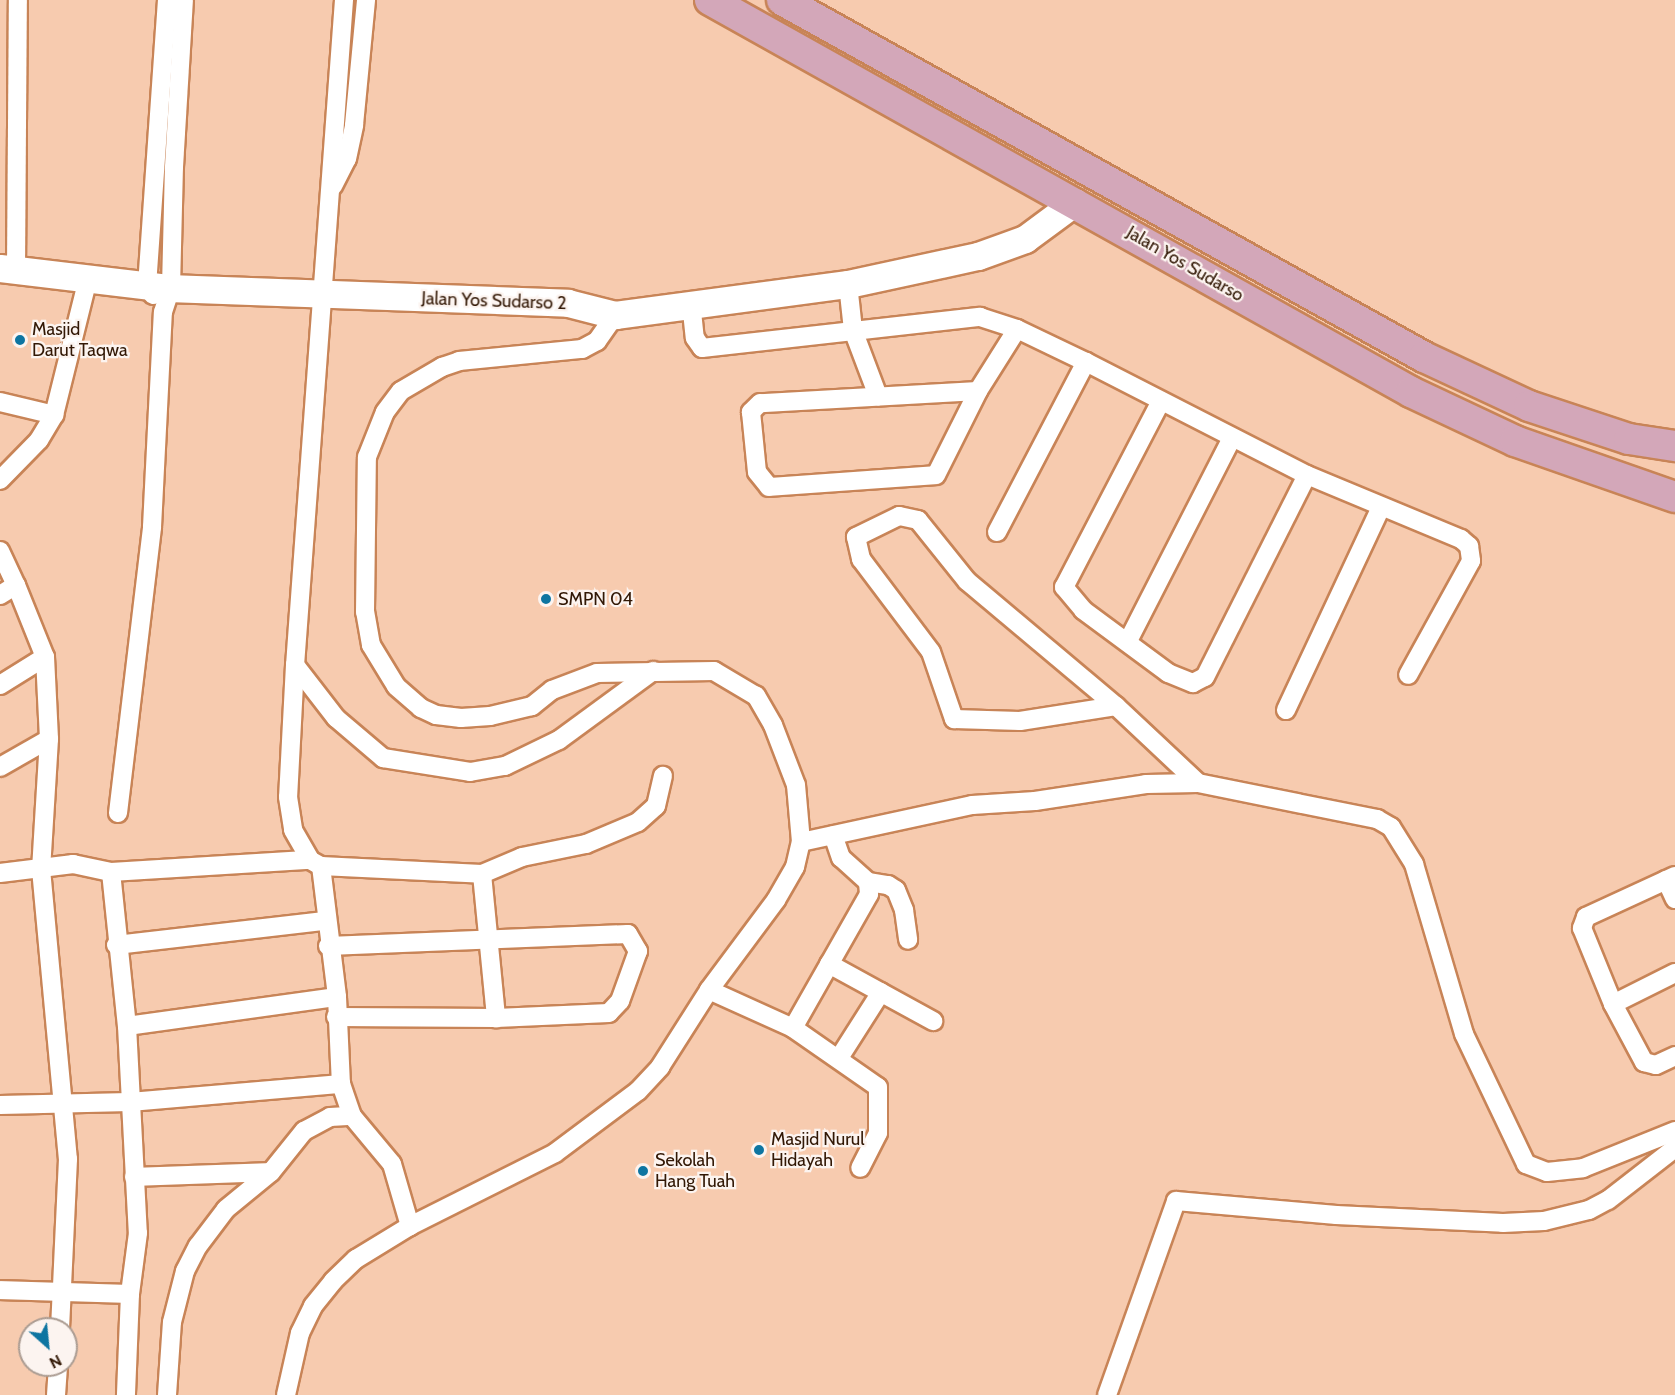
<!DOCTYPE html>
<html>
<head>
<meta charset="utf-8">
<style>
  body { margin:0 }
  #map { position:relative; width:1675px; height:1395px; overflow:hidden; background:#f7cbaf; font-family:Cabin,sans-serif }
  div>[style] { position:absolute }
  .roads { filter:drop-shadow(2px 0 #c88457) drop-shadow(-2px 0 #c88457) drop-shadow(0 2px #c88457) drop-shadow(0 -2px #c88457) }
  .minor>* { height:18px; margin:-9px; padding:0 9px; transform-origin:9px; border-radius:9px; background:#fff }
  .secondary>* { height:27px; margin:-13.5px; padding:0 13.5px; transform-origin:13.5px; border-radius:13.5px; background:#fff }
  .primary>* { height:30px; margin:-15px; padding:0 15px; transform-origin:15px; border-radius:15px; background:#d3a7b9 }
  .dots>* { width:16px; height:16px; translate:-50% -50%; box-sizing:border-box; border:3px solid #fcf4f0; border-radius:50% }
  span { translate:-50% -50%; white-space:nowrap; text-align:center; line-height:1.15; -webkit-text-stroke:4.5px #fcf4f0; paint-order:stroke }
  .street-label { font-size:18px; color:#321805 }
  .poi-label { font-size:18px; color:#321805 }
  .left { translate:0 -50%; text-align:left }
  .north { position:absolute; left:18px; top:1317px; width:60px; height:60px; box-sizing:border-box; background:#fcf4f0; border:2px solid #ab9c92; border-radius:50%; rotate:153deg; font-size:16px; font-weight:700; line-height:24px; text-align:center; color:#321805 }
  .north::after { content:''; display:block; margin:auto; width:21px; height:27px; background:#0e75a1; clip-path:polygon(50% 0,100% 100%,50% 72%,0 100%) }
</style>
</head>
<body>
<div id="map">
  <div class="roads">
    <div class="minor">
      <i style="left:344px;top:0;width:667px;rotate:94.21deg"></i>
      <i style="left:295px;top:665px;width:67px;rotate:52.3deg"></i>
      <i style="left:336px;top:718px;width:62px;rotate:40.4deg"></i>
      <i style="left:383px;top:758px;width:88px;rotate:9.1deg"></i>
      <i style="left:470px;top:772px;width:36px;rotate:-10deg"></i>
      <i style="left:505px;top:766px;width:60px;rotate:-25.7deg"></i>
      <i style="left:559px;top:740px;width:117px;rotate:-36.3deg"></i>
      <i style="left:333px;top:186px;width:30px;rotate:-63deg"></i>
      <i style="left:347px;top:159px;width:35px;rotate:-78deg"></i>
      <i style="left:354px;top:125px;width:126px;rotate:-84.5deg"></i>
      <i style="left:16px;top:268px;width:268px;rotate:-89.6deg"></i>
      <i style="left:848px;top:284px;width:46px;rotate:83.8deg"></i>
      <i style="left:853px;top:330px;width:71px;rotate:69.3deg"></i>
      <i style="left:153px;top:295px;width:11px;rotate:-124deg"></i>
      <i style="left:147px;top:286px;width:287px;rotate:-86deg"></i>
      <i style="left:691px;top:302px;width:36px;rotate:84deg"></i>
      <i style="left:695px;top:338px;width:12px;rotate:55deg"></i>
      <i style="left:702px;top:348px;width:280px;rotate:-6.4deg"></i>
      <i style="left:980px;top:317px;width:39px;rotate:18deg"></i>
      <i style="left:1017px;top:329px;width:76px;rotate:25.6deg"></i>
      <i style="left:1086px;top:362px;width:248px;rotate:27.1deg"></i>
      <i style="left:1307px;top:475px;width:167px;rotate:22.6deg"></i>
      <i style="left:1461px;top:539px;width:11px;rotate:41deg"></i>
      <i style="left:1469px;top:546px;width:15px;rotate:82deg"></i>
      <i style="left:1471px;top:561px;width:130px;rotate:118.9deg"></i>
      <i style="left:978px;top:391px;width:218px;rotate:176.8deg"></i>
      <i style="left:760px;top:403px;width:13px;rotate:135deg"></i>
      <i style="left:751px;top:412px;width:60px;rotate:84.3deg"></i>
      <i style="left:757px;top:472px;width:19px;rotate:51deg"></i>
      <i style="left:769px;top:487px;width:167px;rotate:-4.1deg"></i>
      <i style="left:936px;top:475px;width:94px;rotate:-63.4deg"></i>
      <i style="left:978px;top:391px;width:73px;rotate:-57.8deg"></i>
      <i style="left:1161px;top:401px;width:210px;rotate:117.5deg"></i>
      <i style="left:1064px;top:587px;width:30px;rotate:50deg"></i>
      <i style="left:1083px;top:610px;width:106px;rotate:36.5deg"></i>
      <i style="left:1168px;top:673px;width:27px;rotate:22deg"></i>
      <i style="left:1193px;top:683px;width:13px;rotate:-27deg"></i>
      <i style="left:1205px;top:677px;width:226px;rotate:-63.2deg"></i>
      <i style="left:0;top:402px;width:56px;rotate:13.5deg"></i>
      <i style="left:0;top:480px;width:56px;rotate:-45.7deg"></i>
      <i style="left:39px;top:440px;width:29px;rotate:-59deg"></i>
      <i style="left:54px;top:415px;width:140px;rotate:-76deg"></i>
      <i style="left:997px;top:532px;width:192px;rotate:-62.4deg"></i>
      <i style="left:0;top:551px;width:38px;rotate:65deg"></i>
      <i style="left:16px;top:585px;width:19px;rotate:148deg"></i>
      <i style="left:16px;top:585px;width:78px;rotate:68.1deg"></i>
      <i style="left:45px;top:657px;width:82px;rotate:87.2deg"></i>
      <i style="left:49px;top:739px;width:130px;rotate:93.5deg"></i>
      <i style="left:41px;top:869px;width:291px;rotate:84.7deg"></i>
      <i style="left:68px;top:1159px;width:170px;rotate:92.7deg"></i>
      <i style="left:1128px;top:641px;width:228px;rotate:-62.9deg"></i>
      <i style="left:295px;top:665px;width:132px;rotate:93deg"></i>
      <i style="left:288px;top:797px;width:33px;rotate:81deg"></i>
      <i style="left:293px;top:830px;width:34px;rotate:60deg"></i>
      <i style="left:310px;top:860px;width:13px;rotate:29deg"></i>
      <i style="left:321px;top:866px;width:132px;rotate:83deg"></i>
      <i style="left:337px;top:997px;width:87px;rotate:87.4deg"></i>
      <i style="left:341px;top:1084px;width:34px;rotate:71deg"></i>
      <i style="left:352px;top:1116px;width:62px;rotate:50.2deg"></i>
      <i style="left:392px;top:1164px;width:65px;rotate:73.8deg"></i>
      <i style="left:0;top:685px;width:53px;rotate:-31.9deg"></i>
      <i style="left:1116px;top:706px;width:194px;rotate:-140deg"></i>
      <i style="left:967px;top:581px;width:78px;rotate:-128.8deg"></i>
      <i style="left:918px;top:520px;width:19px;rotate:-168deg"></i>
      <i style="left:899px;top:516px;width:48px;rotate:154deg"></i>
      <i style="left:856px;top:537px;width:23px;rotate:77deg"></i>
      <i style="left:861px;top:559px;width:116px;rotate:53deg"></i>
      <i style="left:931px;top:652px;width:71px;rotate:71.1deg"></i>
      <i style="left:954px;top:719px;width:66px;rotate:1.7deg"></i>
      <i style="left:1020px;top:721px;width:97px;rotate:-8.9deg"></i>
      <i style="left:1116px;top:706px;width:112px;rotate:43.2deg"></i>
      <i style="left:1286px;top:710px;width:224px;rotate:-64.9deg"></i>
      <i style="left:0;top:767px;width:56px;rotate:-29.7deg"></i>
      <i style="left:118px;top:813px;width:288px;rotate:-83.2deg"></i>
      <i style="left:152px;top:527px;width:215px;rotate:-87.1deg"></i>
      <i style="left:163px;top:312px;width:25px;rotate:-72deg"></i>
      <i style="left:171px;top:288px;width:121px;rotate:-88.6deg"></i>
      <i style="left:174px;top:167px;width:167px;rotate:-86.6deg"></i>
      <i style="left:801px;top:842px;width:175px;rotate:-12.2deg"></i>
      <i style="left:972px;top:805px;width:63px;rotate:-3.6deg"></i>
      <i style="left:1035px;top:801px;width:112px;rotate:-8.7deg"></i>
      <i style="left:1146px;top:784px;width:52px;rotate:-1.1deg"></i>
      <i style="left:1198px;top:783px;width:183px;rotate:11.4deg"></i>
      <i style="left:1377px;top:819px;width:16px;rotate:30deg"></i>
      <i style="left:1391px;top:827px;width:44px;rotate:58.1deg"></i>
      <i style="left:1414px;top:864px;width:177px;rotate:73.6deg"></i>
      <i style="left:1464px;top:1034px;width:144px;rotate:64.5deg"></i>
      <i style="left:1526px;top:1164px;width:22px;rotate:21deg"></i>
      <i style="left:1547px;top:1172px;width:36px;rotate:-6deg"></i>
      <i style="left:1583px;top:1168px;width:99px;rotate:-21.9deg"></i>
      <i style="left:321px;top:866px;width:161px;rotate:2.8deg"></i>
      <i style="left:482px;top:874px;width:43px;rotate:-23deg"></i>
      <i style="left:522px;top:857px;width:65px;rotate:-11.5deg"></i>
      <i style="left:586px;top:844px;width:56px;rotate:-22.9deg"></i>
      <i style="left:638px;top:822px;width:24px;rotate:-42deg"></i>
      <i style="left:656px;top:806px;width:31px;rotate:-77deg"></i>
      <i style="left:111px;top:872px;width:199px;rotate:-3.5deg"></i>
      <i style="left:0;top:873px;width:74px;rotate:-7deg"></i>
      <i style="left:73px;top:864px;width:39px;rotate:12deg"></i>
      <i style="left:111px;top:872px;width:155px;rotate:84.1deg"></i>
      <i style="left:127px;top:1026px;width:207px;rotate:87deg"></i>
      <i style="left:138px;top:1233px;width:62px;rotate:97.5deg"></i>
      <i style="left:130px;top:1294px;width:101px;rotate:92.3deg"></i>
      <i style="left:482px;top:874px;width:145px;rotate:84.4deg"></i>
      <i style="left:1675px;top:876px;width:98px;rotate:155.3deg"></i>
      <i style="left:1586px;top:917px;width:12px;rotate:110deg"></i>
      <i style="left:1582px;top:928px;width:82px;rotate:67.8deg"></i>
      <i style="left:1613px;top:1004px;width:66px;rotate:61.9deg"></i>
      <i style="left:1644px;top:1062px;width:12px;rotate:14deg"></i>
      <i style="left:1656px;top:1065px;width:21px;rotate:-25deg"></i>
      <i style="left:1666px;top:880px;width:21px;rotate:65deg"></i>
      <i style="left:868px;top:882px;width:20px;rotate:9deg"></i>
      <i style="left:888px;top:885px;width:9px;rotate:32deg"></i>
      <i style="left:896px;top:890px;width:22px;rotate:68deg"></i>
      <i style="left:904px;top:910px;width:30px;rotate:82deg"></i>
      <i style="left:116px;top:945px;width:210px;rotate:-6.6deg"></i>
      <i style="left:328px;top:946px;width:300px;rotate:-2.3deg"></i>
      <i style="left:628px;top:934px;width:20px;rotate:60deg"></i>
      <i style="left:638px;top:951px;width:53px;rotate:109.8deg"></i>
      <i style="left:620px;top:1001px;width:16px;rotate:133deg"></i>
      <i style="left:609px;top:1013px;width:113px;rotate:177.5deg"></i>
      <i style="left:496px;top:1018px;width:160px;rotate:-179.6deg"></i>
      <i style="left:829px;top:964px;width:119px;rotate:28.7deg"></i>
      <i style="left:709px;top:990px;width:92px;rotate:24.3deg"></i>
      <i style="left:793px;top:1028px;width:103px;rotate:34.8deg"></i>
      <i style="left:878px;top:1087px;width:46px;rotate:90deg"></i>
      <i style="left:878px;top:1133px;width:39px;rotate:117deg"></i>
      <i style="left:1613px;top:1004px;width:69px;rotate:-26.6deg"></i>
      <i style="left:127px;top:1026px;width:212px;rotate:-7.9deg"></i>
      <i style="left:793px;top:1028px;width:154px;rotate:-60.4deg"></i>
      <i style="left:869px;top:894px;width:12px;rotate:-95deg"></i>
      <i style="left:868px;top:882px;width:36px;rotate:-138deg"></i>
      <i style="left:841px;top:858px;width:24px;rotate:-109deg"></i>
      <i style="left:839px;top:1058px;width:78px;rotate:-57.5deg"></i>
      <i style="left:0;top:1105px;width:130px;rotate:-1.3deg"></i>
      <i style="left:130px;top:1102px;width:212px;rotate:-4.9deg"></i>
      <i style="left:134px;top:1177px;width:137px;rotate:-2.1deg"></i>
      <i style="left:0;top:1290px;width:130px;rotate:1.8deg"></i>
      <i style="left:56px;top:1395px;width:30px;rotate:-86deg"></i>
      <i style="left:167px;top:1395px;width:73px;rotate:-86.1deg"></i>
      <i style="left:172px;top:1322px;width:53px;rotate:-75.7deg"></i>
      <i style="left:185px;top:1271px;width:28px;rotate:-63deg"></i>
      <i style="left:198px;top:1246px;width:46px;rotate:-52.9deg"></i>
      <i style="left:226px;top:1209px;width:58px;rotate:-39.4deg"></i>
      <i style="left:271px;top:1172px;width:53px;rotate:-51.2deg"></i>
      <i style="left:304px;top:1131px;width:30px;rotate:-28deg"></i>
      <i style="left:330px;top:1117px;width:22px;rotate:-3deg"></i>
      <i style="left:286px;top:1395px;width:64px;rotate:-77.3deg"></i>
      <i style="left:300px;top:1333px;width:30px;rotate:-64deg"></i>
      <i style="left:313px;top:1306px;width:32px;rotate:-51deg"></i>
      <i style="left:333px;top:1281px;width:32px;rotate:-44deg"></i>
      <i style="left:356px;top:1259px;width:63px;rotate:-31.4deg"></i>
      <i style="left:410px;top:1226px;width:162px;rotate:-26.7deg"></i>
      <i style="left:555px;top:1153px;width:104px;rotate:-36.8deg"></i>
      <i style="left:638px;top:1091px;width:33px;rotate:-47deg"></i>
      <i style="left:660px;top:1067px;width:91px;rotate:-57.5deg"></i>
      <i style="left:709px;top:990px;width:112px;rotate:-53.3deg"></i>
      <i style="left:776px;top:900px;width:38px;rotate:-60deg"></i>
      <i style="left:795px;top:867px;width:26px;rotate:-77deg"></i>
      <i style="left:801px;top:842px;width:57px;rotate:-95deg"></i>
      <i style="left:796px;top:785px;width:64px;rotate:-111deg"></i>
      <i style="left:773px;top:725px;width:34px;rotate:-120deg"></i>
      <i style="left:756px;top:696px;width:49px;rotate:-149.2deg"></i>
      <i style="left:714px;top:671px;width:117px;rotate:179deg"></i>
      <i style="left:597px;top:673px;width:48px;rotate:159.3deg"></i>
      <i style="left:552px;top:690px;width:26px;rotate:141deg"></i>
      <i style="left:532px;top:706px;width:43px;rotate:166.6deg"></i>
      <i style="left:490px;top:716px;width:29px;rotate:176deg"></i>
      <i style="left:461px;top:718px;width:25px;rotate:-173deg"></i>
      <i style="left:436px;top:715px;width:17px;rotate:-155deg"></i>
      <i style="left:421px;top:708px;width:33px;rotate:-139deg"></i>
      <i style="left:396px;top:686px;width:48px;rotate:-121.4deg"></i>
      <i style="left:371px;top:645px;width:34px;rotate:-100deg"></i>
      <i style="left:365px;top:612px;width:155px;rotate:-89.3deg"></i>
      <i style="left:367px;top:457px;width:48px;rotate:-68.2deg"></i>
      <i style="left:385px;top:412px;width:26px;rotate:-53deg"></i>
      <i style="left:401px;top:391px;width:48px;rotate:-30.3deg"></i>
      <i style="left:442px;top:367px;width:18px;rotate:-19deg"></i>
      <i style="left:459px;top:361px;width:124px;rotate:-5.6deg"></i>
      <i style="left:582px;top:349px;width:17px;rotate:-28deg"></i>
      <i style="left:597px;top:341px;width:32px;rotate:-55deg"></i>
      <i style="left:1107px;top:1395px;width:206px;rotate:-70.4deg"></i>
      <i style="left:1176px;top:1201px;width:161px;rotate:5deg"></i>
      <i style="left:1336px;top:1215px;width:167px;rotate:2.7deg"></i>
      <i style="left:1503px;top:1223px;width:41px;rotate:-2.8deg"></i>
      <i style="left:1544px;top:1221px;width:46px;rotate:-13.7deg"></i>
      <i style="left:1589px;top:1210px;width:21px;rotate:-28deg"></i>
      <i style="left:1608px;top:1200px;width:85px;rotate:-37.8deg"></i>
    </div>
    <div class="secondary">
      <i style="left:0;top:268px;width:169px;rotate:6.8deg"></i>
      <i style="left:168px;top:288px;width:400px;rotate:2.1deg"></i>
      <i style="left:568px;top:303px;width:49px;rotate:14.3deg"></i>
      <i style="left:615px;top:315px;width:235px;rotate:-7.6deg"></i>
      <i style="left:848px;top:284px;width:133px;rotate:-12.2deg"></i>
      <i style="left:978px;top:256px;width:50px;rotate:-19.9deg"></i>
      <i style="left:1025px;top:239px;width:62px;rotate:-36.5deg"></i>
    </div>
    <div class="primary">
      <i style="left:710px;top:0;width:803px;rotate:29.21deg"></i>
      <i style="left:1411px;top:392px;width:115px;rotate:25.2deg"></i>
      <i style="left:1515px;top:441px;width:170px;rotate:19.3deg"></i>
      <i style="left:782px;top:0;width:735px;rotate:29.08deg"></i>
      <i style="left:1424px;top:357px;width:116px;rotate:25deg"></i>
      <i style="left:1529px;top:406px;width:105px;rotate:18.3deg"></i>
      <i style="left:1629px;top:439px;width:47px;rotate:8.7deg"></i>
    </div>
  </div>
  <div class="dots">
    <i style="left:20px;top:340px;background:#0e75a1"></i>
    <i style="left:546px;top:599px;background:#0e75a1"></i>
    <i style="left:759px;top:1150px;background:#0e75a1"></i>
    <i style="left:643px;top:1171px;background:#0e75a1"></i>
  </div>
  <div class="street-label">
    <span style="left:1185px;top:264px;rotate:30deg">Jalan Yos Sudarso</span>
    <span style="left:494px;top:301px;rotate:2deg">Jalan Yos Sudarso 2</span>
  </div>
  <div class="poi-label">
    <span class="left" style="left:32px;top:340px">Masjid<br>Darut Taqwa</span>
    <span class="left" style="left:558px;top:599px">SMPN 04</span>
    <span class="left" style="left:771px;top:1150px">Masjid Nurul<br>Hidayah</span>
    <span class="left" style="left:655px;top:1171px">Sekolah<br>Hang Tuah</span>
  </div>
  <div class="north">N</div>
</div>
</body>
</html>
